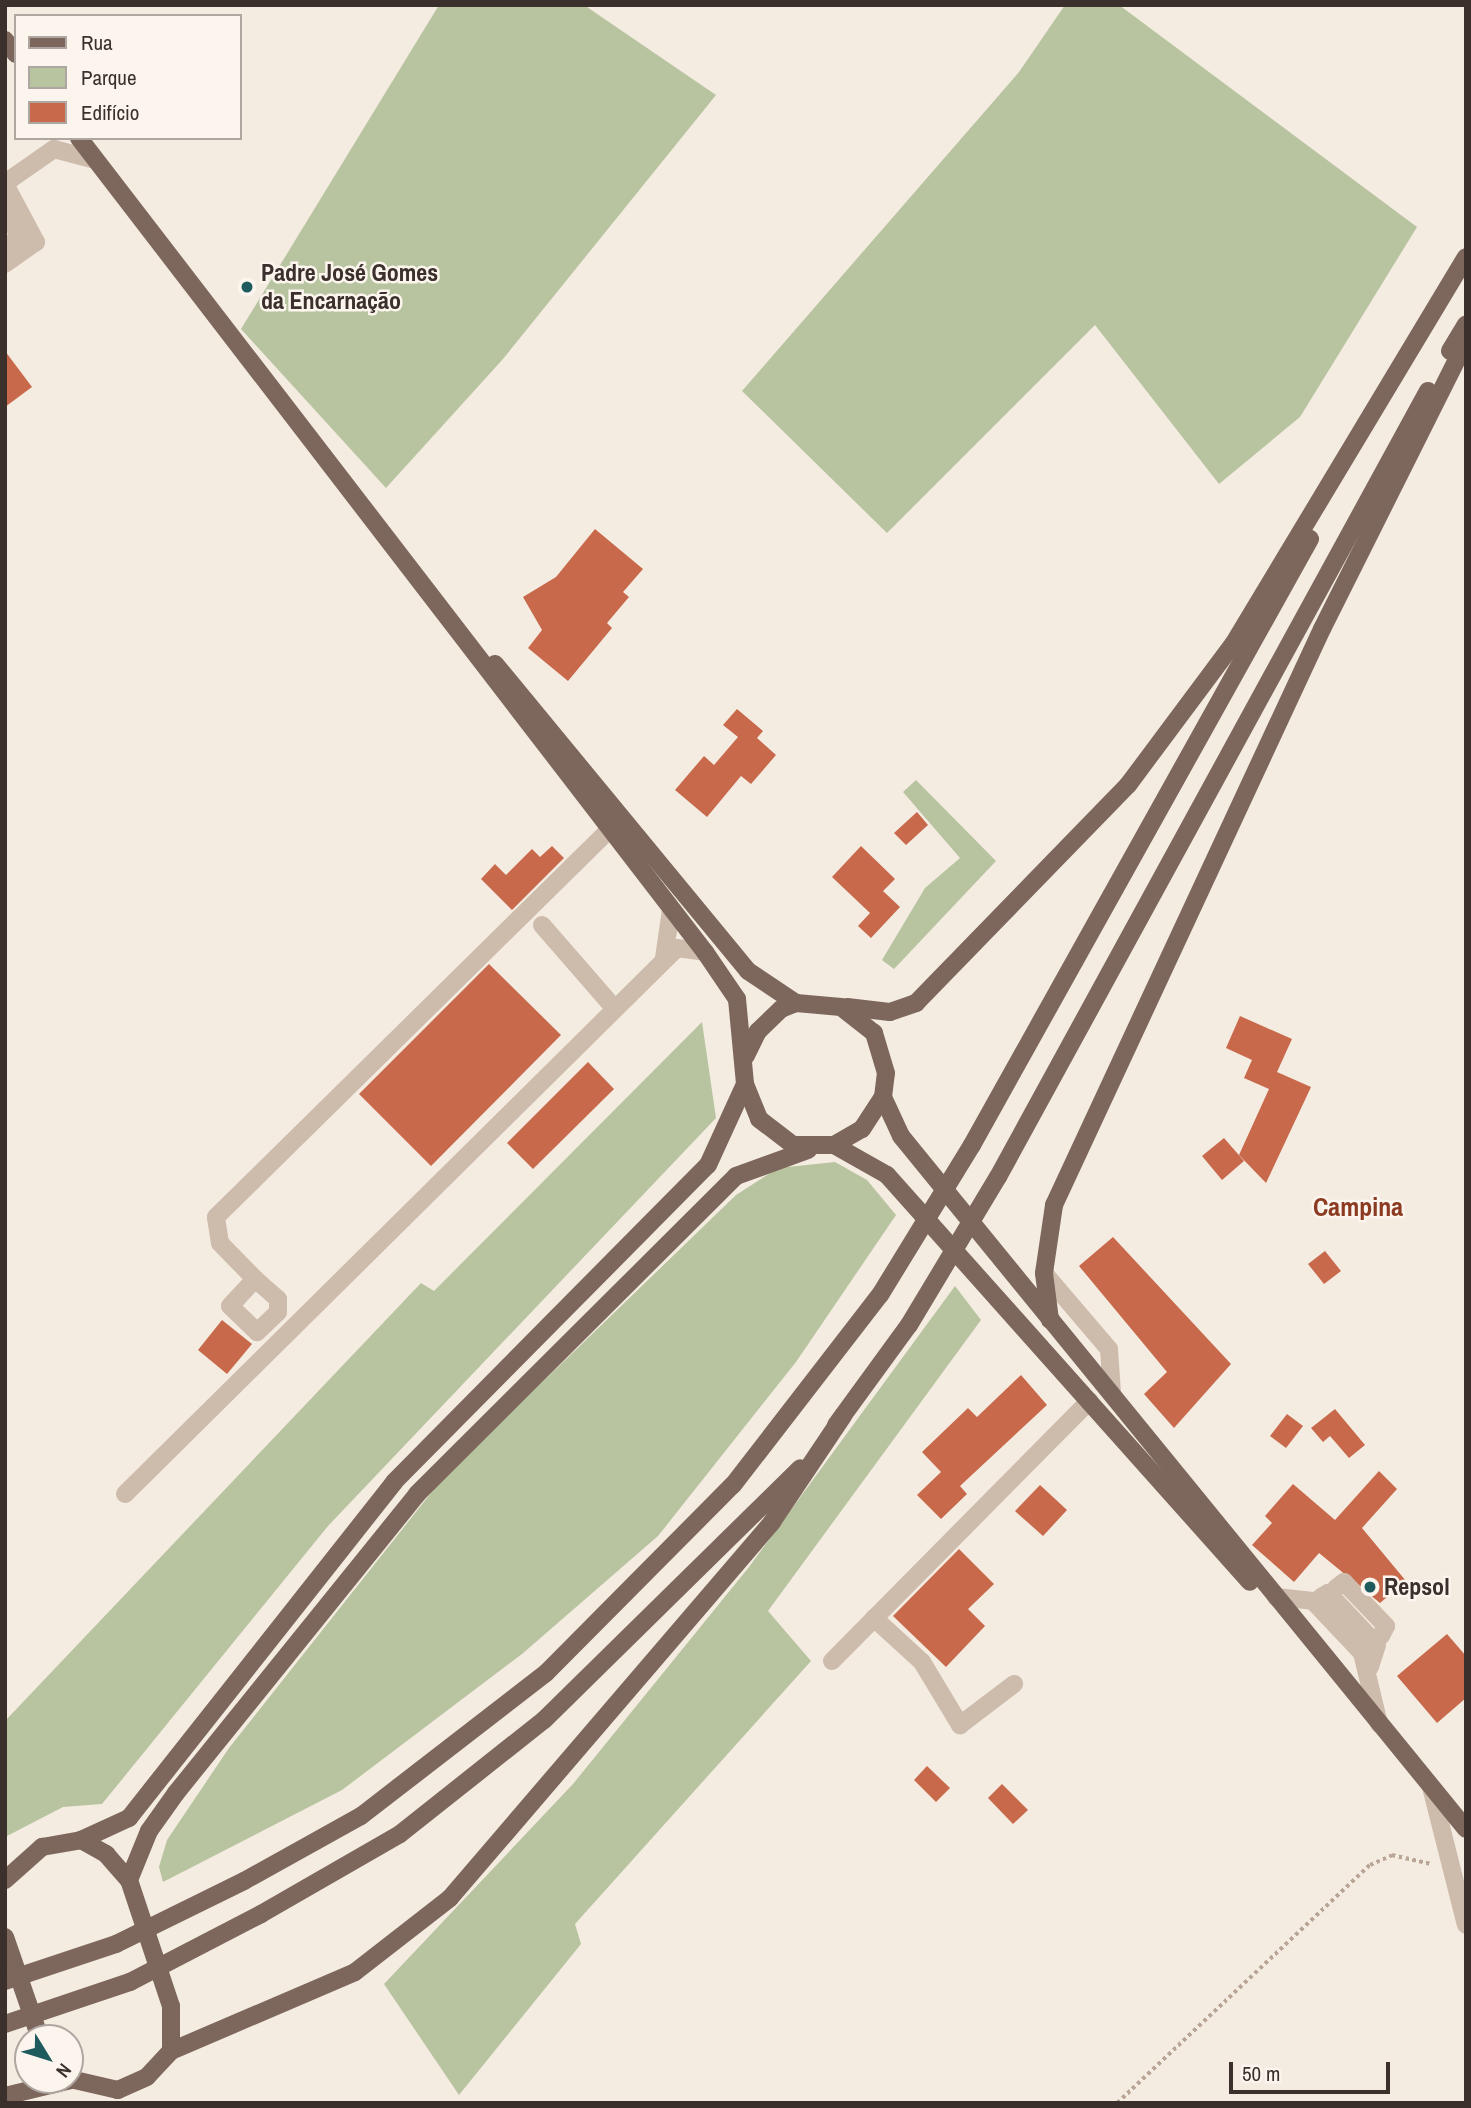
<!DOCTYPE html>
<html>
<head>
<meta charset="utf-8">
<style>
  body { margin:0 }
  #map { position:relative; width:1471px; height:2108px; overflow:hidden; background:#f4ebe1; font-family:"Archivo Narrow",sans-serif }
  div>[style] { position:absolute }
  .green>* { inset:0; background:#b8c4a0 }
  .building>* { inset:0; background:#c8694b }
  .path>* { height:3.5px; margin-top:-1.75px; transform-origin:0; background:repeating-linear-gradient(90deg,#b9a596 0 3.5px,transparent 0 7px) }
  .minor>* { height:18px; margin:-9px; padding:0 9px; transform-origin:9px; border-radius:9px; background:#cdbbac }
  .major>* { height:18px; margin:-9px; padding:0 9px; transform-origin:9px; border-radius:9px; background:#7d675c }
  .major-bridge>* { height:18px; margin:-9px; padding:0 9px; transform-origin:9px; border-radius:9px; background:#7d675c }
  .dots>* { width:19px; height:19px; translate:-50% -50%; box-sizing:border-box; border:4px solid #fbf5ee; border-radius:50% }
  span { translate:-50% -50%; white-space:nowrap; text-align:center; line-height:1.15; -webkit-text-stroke:5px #fbf5ee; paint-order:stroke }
  .poi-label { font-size:24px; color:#3b302b; font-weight:700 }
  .left { translate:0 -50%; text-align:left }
  .neighbourhood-label { font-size:26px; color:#8c3b22; font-weight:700 }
  .frame { position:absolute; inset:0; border:7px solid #3b302b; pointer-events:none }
  .legend { position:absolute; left:14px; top:14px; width:228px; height:126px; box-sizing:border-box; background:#fbf5ee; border:2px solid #aea6a0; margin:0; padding:9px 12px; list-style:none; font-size:21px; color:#3b302b }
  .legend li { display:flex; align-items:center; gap:14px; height:35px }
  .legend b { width:35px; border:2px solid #aea6a0 }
  .north { position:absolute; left:14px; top:2024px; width:70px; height:70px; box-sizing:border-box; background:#fbf5ee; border:2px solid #aea6a0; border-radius:50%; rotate:128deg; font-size:19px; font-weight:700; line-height:28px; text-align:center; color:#3b302b }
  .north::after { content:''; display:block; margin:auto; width:24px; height:32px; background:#1f5a5e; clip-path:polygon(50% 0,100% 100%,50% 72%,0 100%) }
  .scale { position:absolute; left:1229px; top:2062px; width:161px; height:32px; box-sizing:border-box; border:4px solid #3b302b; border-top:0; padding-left:9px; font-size:21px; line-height:24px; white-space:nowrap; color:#3b302b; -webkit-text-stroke:5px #fbf5ee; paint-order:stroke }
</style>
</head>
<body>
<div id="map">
  <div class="green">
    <i style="clip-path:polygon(439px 5px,584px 5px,716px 95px,503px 359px,386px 488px,241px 329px)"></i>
    <i style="clip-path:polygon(1065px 5px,1119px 5px,1417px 227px,1300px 417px,1219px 484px,1095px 325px,887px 533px,742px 391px,1019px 72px)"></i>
    <i style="clip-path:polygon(916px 780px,996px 861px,894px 969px,882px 960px,925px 888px,960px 858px,903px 792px)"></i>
    <i style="clip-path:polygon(702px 1022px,716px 1118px,328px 1526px,102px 1804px,63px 1807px,5px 1837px,5px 1721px,421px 1283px,434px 1291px)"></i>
    <i style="clip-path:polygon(835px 1162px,867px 1180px,896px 1215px,796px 1362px,658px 1536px,522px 1654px,342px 1790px,163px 1882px,159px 1867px,167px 1840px,229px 1748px,442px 1479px,736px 1195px,778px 1168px)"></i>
    <i style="clip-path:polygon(955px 1286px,981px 1320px,768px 1611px,811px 1661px,575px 1924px,581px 1944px,459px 2095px,384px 1984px,573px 1784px,749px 1567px)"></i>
  </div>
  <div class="building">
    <i style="clip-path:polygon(5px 351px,32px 387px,5px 407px)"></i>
    <i style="clip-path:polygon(595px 529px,643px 569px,623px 592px,629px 597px,607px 623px,612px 628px,568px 681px,528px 648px,542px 630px,523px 597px,556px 577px)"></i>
    <i style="clip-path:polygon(737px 709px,763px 731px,757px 738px,776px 755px,751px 784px,741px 776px,707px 817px,675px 790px,704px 756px,714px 765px,738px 737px,723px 725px)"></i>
    <i style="clip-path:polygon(917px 812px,928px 825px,906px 845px,894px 833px)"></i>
    <i style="clip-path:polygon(552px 846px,564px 858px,512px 910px,481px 879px,495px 864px,506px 875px,532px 849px,540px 857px)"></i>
    <i style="clip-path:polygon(861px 846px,895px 879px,883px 891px,900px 907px,871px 938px,858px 926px,870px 913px,832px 877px)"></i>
    <i style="clip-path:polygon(489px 964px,561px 1035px,431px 1166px,359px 1094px)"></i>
    <i style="clip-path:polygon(1240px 1016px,1292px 1039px,1277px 1072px,1311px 1087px,1266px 1183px,1239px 1155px,1269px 1089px,1244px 1078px,1252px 1060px,1226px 1048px)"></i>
    <i style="clip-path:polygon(588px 1062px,614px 1089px,533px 1169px,507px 1143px)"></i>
    <i style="clip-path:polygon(1224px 1138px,1244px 1161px,1222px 1180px,1202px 1156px)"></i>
    <i style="clip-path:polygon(1113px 1237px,1231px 1364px,1174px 1428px,1144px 1394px,1167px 1372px,1079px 1266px)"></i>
    <i style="clip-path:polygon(1325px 1251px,1341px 1271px,1324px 1284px,1308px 1264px)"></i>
    <i style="clip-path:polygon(222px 1320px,252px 1344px,227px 1374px,198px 1350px)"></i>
    <i style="clip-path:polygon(1021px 1375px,1047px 1405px,960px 1486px,967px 1494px,941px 1519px,917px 1495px,941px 1472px,922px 1452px,968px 1408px,977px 1417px)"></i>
    <i style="clip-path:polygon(1335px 1409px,1365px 1445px,1349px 1458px,1330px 1436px,1323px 1442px,1311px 1428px)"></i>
    <i style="clip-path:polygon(1287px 1414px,1303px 1426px,1286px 1448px,1270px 1436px)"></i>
    <i style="clip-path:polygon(1379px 1471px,1397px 1489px,1362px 1528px,1406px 1581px,1380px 1603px,1319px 1553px,1294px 1582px,1252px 1545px,1272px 1523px,1265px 1516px,1293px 1484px,1335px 1520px)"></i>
    <i style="clip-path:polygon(1040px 1485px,1067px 1510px,1043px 1536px,1015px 1511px)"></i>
    <i style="clip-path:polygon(959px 1549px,994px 1584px,968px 1609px,985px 1626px,946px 1667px,893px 1616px)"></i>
    <i style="clip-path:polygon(1447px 1634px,1466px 1656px,1466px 1698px,1437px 1723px,1397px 1676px)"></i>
    <i style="clip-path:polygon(927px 1766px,950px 1788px,936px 1802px,914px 1780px)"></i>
    <i style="clip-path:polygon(1002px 1784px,1028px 1810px,1013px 1824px,988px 1798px)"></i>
  </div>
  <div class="path">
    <i style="left:1117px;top:2103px;width:347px;rotate:-43.3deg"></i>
    <i style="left:1370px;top:1865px;width:24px;rotate:-24deg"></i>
    <i style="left:1392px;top:1855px;width:40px;rotate:13deg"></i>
  </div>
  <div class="minor">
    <i style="left:5px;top:183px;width:60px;rotate:-34.8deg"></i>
    <i style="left:54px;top:149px;width:42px;rotate:15deg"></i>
    <i style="left:5px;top:184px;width:66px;rotate:61.9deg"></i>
    <i style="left:36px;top:242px;width:38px;rotate:145deg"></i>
    <i style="left:5px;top:210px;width:31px;rotate:61deg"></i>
    <i style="left:20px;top:237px;width:18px;rotate:146deg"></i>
    <i style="left:542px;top:925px;width:111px;rotate:49deg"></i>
    <i style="left:664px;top:958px;width:49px;rotate:-81.7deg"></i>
    <i style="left:1044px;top:1273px;width:100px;rotate:49.5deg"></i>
    <i style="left:1109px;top:1349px;width:44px;rotate:86.1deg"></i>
    <i style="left:255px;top:1279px;width:30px;rotate:41deg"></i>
    <i style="left:278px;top:1299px;width:13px;rotate:90deg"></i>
    <i style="left:278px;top:1312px;width:29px;rotate:136deg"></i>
    <i style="left:257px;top:1332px;width:37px;rotate:-136deg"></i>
    <i style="left:230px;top:1306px;width:37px;rotate:-47deg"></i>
    <i style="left:255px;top:1279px;width:50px;rotate:-134.2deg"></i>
    <i style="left:220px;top:1243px;width:26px;rotate:-99deg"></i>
    <i style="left:216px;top:1217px;width:550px;rotate:-44.56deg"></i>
    <i style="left:125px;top:1494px;width:776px;rotate:-44.69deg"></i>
    <i style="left:677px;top:948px;width:28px;rotate:8deg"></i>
    <i style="left:1336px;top:1588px;width:10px;rotate:-37deg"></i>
    <i style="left:1344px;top:1582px;width:61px;rotate:46.3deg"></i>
    <i style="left:1386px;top:1626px;width:11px;rotate:117deg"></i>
    <i style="left:1276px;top:1597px;width:37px;rotate:6deg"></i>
    <i style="left:1313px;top:1601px;width:71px;rotate:46.7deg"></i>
    <i style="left:1362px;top:1653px;width:73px;rotate:76.5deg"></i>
    <i style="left:1321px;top:1597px;width:8px;rotate:-30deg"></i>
    <i style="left:1328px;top:1593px;width:71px;rotate:46.7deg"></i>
    <i style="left:1377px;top:1645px;width:23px;rotate:108deg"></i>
    <i style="left:874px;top:1618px;width:65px;rotate:42.5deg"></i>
    <i style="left:922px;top:1662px;width:74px;rotate:58.9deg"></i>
    <i style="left:960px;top:1725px;width:68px;rotate:-37.2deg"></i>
    <i style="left:832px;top:1661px;width:366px;rotate:-45.3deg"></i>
    <i style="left:1431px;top:1787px;width:142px;rotate:75.8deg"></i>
  </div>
  <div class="major">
    <i style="left:5px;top:40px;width:18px;rotate:52deg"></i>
    <i style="left:79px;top:138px;width:1027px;rotate:52.44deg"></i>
    <i style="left:705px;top:952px;width:57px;rotate:55.8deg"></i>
    <i style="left:737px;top:999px;width:85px;rotate:84.6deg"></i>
    <i style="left:745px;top:1084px;width:38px;rotate:68deg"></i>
    <i style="left:759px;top:1119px;width:43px;rotate:37.4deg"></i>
    <i style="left:793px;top:1145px;width:41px"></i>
    <i style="left:834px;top:1145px;width:32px;rotate:-30deg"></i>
    <i style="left:862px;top:1129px;width:38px;rotate:-57deg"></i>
    <i style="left:883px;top:1097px;width:24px;rotate:-83deg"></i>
    <i style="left:886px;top:1073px;width:42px;rotate:-106.7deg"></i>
    <i style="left:874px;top:1033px;width:42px;rotate:-141.8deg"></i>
    <i style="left:841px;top:1007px;width:45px;rotate:-174.9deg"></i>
    <i style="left:796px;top:1003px;width:16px;rotate:158deg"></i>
    <i style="left:781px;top:1009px;width:32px;rotate:136deg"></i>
    <i style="left:758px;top:1031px;width:28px;rotate:116deg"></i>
    <i style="left:1450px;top:351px;width:31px;rotate:-59deg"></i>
    <i style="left:495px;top:664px;width:398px;rotate:50.5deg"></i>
    <i style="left:748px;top:971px;width:58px;rotate:33.7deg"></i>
    <i style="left:847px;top:1007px;width:43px;rotate:6.6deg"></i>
    <i style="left:890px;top:1012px;width:28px;rotate:-19deg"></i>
    <i style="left:916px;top:1003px;width:304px;rotate:-45.8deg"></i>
    <i style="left:1128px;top:785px;width:177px;rotate:-53.3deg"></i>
    <i style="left:1234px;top:643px;width:450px;rotate:-59deg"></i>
    <i style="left:883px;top:1097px;width:43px;rotate:65.2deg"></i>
    <i style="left:901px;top:1136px;width:894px;rotate:50.81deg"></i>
    <i style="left:834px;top:1145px;width:61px;rotate:29.5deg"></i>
    <i style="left:887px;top:1175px;width:545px;rotate:48.27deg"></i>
    <i style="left:972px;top:1145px;width:694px;rotate:-60.85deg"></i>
    <i style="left:998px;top:1177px;width:896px;rotate:-61.32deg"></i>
    <i style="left:1050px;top:1320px;width:47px;rotate:-97.3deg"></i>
    <i style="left:1044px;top:1273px;width:69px;rotate:-81.6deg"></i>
    <i style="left:1054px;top:1205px;width:635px;rotate:-65.05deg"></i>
    <i style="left:1322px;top:629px;width:321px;rotate:-63.4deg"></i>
    <i style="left:836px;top:1425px;width:124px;rotate:-53.9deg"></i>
    <i style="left:81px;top:1840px;width:53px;rotate:-24.6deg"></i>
    <i style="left:129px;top:1818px;width:428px;rotate:-51.7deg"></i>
    <i style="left:394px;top:1482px;width:446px;rotate:-45.3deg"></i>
    <i style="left:708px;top:1165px;width:89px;rotate:-65.4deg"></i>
    <i style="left:5px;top:1880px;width:50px;rotate:-41.7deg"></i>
    <i style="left:42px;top:1847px;width:40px;rotate:-10deg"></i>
    <i style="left:81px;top:1840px;width:29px;rotate:29deg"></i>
    <i style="left:106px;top:1854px;width:35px;rotate:49deg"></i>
    <i style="left:129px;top:1880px;width:133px;rotate:71.6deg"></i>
    <i style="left:171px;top:2006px;width:45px;rotate:90deg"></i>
    <i style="left:171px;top:2051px;width:35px;rotate:133deg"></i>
    <i style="left:147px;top:2077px;width:32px;rotate:156deg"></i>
    <i style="left:118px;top:2090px;width:49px;rotate:-167.1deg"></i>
    <i style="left:129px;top:1880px;width:53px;rotate:-67.8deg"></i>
    <i style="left:149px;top:1831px;width:47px;rotate:-54.6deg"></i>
    <i style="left:176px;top:1793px;width:384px;rotate:-51.1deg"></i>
    <i style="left:417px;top:1494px;width:450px;rotate:-44.9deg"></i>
    <i style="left:736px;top:1176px;width:77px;rotate:-19.9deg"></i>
    <i style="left:244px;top:1881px;width:134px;rotate:-29.1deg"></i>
    <i style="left:361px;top:1816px;width:234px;rotate:-37.7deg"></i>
    <i style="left:546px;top:1673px;width:265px;rotate:-45.2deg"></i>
    <i style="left:733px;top:1485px;width:240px;rotate:-52.3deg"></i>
    <i style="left:261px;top:1914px;width:160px;rotate:-29.9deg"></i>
    <i style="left:400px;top:1834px;width:184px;rotate:-38.4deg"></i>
    <i style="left:544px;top:1720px;width:359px;rotate:-44.5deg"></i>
    <i style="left:5px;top:1937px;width:107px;rotate:70.9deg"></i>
    <i style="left:171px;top:2051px;width:200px;rotate:-23.2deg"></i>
    <i style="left:355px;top:1972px;width:120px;rotate:-37.9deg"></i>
    <i style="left:450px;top:1898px;width:495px;rotate:-49.4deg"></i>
    <i style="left:772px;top:1522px;width:128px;rotate:-56.2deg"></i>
    <i style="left:5px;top:2096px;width:68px;rotate:-13.6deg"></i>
  </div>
  <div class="major-bridge">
    <i style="left:880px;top:1295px;width:176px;rotate:-58.5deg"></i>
    <i style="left:909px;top:1325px;width:173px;rotate:-59deg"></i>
    <i style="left:5px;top:1981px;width:117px;rotate:-18.4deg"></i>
    <i style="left:116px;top:1944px;width:143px;rotate:-26.2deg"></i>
    <i style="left:5px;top:2024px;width:132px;rotate:-18.6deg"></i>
    <i style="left:130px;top:1982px;width:148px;rotate:-27.4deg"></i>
  </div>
  <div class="dots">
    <i style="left:247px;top:287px;background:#1f5a5e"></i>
    <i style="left:1370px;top:1587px;background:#1f5a5e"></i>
  </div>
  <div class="poi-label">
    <span class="left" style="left:261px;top:287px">Padre José Gomes<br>da Encarnação</span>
    <span class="left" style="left:1384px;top:1587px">Repsol</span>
  </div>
  <div class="neighbourhood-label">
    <span style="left:1358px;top:1207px">Campina</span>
  </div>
  <div class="frame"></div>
  <ul class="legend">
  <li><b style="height:9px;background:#7d675c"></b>Rua</li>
  <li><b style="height:19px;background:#b8c4a0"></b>Parque</li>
  <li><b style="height:19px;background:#c8694b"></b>Edifício</li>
  </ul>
  <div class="north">N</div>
  <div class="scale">50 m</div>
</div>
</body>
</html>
